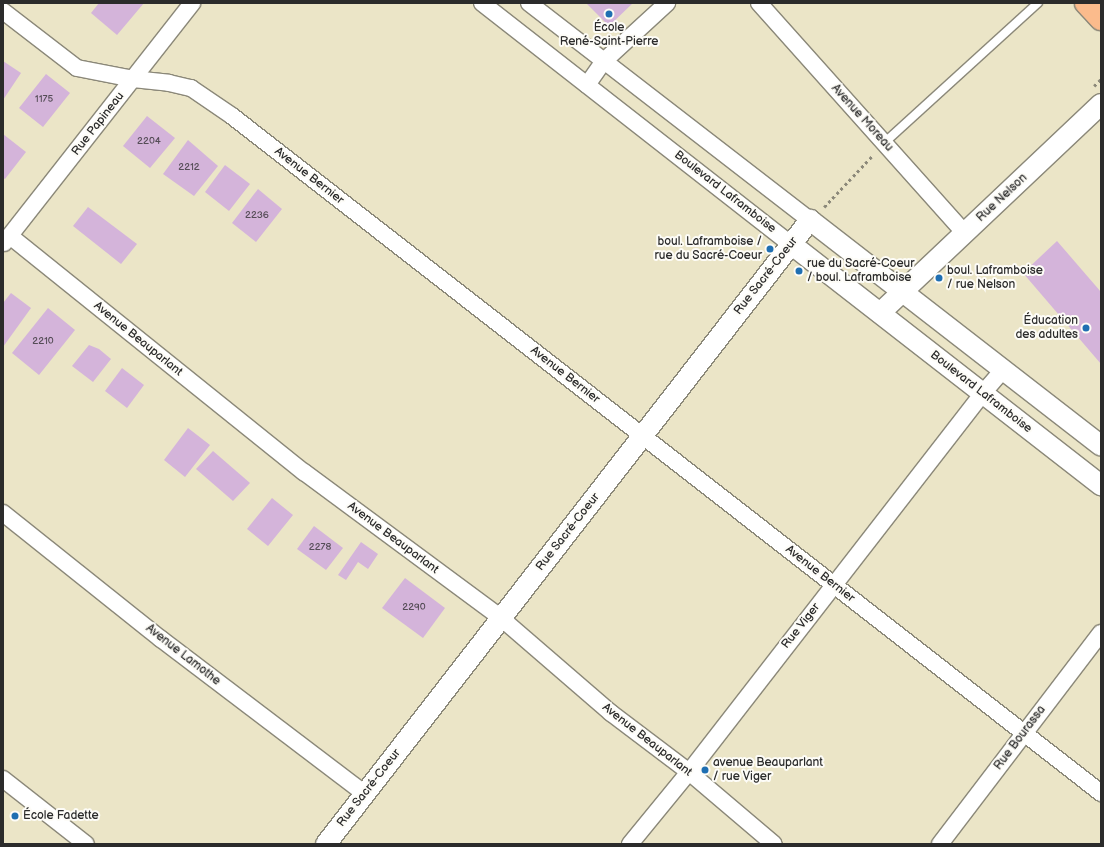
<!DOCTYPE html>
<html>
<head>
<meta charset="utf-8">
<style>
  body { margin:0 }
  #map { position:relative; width:1104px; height:847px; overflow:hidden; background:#ebe5c7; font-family:"Balsamiq Sans",sans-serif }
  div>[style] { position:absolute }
  .building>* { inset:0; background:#d4b4da }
  .path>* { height:2.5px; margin-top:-1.25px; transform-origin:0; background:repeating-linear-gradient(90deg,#8b8879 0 3px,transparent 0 6px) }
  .roads { filter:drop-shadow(1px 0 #8b8879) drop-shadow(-1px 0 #8b8879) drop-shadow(0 1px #8b8879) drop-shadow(0 -1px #8b8879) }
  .service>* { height:8px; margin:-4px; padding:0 4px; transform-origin:4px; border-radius:4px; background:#fff }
  .minor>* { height:16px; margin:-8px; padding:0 8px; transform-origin:8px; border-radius:8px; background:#fff }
  .tertiary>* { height:20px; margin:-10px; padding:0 10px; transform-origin:10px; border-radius:10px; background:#fff }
  .primary>* { height:22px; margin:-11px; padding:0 11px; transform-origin:11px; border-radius:11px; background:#fbbb8c }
  .dots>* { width:11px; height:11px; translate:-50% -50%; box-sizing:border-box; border:2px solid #fdfcf7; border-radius:50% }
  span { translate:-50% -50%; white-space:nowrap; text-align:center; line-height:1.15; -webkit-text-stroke:4px #fdfcf7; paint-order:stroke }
  .number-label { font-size:10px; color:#554d57 }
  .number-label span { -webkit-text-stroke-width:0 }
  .poi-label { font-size:12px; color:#2b2b2b }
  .right { translate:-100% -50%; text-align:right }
  .left { translate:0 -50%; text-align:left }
  .street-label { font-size:12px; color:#2b2b2b }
  .frame { position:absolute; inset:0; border:4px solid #2b2b2b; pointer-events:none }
</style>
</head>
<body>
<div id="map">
  <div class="building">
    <i style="clip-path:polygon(99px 3px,144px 3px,117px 35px,91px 13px)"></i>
    <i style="clip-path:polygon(586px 3px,633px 3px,609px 26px)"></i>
    <i style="clip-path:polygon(3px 61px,21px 73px,3px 100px)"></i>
    <i style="clip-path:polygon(46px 74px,70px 93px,43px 127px,19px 108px)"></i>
    <i style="clip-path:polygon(147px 116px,175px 138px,150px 168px,123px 146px)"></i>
    <i style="clip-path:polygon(3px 134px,26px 152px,5px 179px,3px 178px)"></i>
    <i style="clip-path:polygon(188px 140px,218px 166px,194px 196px,163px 174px)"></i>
    <i style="clip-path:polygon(225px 165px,250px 184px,229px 211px,205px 192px)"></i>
    <i style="clip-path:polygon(258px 189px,282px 209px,256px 242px,232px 223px)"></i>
    <i style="clip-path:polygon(88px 207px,137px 244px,121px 264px,73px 226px)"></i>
    <i style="clip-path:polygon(1057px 241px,1101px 292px,1101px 364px,1023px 273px)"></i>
    <i style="clip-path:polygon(11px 293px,31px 308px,3px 347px,3px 303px)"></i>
    <i style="clip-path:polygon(48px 308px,75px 330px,39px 375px,12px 353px)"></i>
    <i style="clip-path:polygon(89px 345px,99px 349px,111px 359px,93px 382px,72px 366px)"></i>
    <i style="clip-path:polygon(122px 368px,144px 385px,127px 408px,105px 391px)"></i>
    <i style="clip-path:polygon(188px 428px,210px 445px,185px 477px,164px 460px)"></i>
    <i style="clip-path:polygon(213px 451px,250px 483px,233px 501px,196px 469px)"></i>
    <i style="clip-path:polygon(272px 498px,293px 515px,268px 546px,247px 529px)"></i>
    <i style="clip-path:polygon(314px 526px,343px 548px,326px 570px,297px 549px)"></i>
    <i style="clip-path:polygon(361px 542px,378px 554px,368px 569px,358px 562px,346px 580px,338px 575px)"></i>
    <i style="clip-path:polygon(405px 578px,445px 608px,423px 638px,382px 608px)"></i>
  </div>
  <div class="path">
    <i style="left:1094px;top:86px;width:10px;rotate:-45deg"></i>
    <i style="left:824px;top:207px;width:71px;rotate:-46.7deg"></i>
  </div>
  <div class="roads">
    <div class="service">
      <i style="left:884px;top:143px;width:208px;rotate:-42.3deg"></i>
    </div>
    <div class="minor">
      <i style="left:482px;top:3px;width:392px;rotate:38deg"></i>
      <i style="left:529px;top:3px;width:355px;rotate:37.7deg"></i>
      <i style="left:759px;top:3px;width:309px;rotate:48.2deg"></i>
      <i style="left:3px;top:11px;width:93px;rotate:37.6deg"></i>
      <i style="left:77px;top:68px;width:57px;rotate:11.1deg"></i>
      <i style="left:133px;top:79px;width:36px;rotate:6deg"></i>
      <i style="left:169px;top:83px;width:23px;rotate:13deg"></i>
      <i style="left:191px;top:88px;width:50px;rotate:34.3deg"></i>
      <i style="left:232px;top:116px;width:1102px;rotate:37.92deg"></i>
      <i style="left:587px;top:85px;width:29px;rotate:-55deg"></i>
      <i style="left:604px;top:61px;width:86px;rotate:-42.6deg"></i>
      <i style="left:10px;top:236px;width:377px;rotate:38.8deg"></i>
      <i style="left:304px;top:472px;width:245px;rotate:36.5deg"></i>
      <i style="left:501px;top:618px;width:145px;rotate:40.8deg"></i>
      <i style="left:611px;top:713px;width:98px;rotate:37.1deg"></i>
      <i style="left:689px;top:772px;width:111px;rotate:40.3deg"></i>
      <i style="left:4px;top:243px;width:305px;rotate:-51.9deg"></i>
      <i style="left:3px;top:513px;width:202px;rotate:38.6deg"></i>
      <i style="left:161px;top:639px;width:256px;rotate:37.2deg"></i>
      <i style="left:3px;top:779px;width:105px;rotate:38.1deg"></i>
      <i style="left:630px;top:844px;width:93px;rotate:-50.7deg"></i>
      <i style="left:689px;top:772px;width:480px;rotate:-52.2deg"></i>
      <i style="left:983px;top:393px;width:30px;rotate:-49deg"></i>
      <i style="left:940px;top:844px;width:265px;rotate:-52.7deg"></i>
    </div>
    <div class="tertiary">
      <i style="left:791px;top:244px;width:393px;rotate:37.9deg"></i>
      <i style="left:880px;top:313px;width:304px;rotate:-43.4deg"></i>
      <i style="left:326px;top:844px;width:790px;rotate:-52.2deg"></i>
      <i style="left:810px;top:220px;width:368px;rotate:37.8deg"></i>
    </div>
    <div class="primary">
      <i style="left:1086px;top:3px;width:22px;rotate:47deg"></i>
    </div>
  </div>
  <div class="dots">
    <i style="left:609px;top:14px;background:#1f6fb2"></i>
    <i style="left:770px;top:249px;background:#1f6fb2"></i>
    <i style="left:799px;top:271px;background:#1f6fb2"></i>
    <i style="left:939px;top:278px;background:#1f6fb2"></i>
    <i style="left:1086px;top:328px;background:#1f6fb2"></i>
    <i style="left:705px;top:770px;background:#1f6fb2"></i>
    <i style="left:15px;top:816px;background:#1f6fb2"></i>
  </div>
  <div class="number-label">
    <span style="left:44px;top:100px">1175</span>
    <span style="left:149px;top:142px">2204</span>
    <span style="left:189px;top:168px">2212</span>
    <span style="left:257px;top:216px">2236</span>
    <span style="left:43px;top:342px">2210</span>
    <span style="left:320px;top:548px">2278</span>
    <span style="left:414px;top:608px">2290</span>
  </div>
  <div class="poi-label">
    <span style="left:609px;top:35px">École<br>René-Saint-Pierre</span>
    <span class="right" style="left:762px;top:249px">boul. Laframboise /<br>rue du Sacré-Coeur</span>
    <span class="left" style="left:807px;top:271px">rue du Sacré-Coeur<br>/ boul. Laframboise</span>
    <span class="left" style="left:947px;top:278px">boul. Laframboise<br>/ rue Nelson</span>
    <span class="right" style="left:1078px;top:328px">Éducation<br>des adultes</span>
    <span class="left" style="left:713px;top:770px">avenue Beauparlant<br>/ rue Viger</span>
    <span class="left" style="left:23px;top:816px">École Fadette</span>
  </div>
  <div class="street-label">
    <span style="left:862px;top:118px;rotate:48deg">Avenue Moreau</span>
    <span style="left:98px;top:124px;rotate:-52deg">Rue Papineau</span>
    <span style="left:309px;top:176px;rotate:38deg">Avenue Bernier</span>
    <span style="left:725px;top:192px;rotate:38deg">Boulevard Laframboise</span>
    <span style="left:1002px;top:198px;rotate:-43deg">Rue Nelson</span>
    <span style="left:766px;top:276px;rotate:-52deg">Rue Sacré-Coeur</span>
    <span style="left:138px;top:339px;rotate:39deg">Avenue Beauparlant</span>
    <span style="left:565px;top:375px;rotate:38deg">Avenue Bernier</span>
    <span style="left:981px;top:392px;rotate:38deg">Boulevard Laframboise</span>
    <span style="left:568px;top:532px;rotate:-52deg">Rue Sacré-Coeur</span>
    <span style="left:393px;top:538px;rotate:37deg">Avenue Beauparlant</span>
    <span style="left:820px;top:574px;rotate:38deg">Avenue Bernier</span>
    <span style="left:801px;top:626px;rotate:-52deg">Rue Viger</span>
    <span style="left:183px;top:655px;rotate:38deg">Avenue Lamothe</span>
    <span style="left:1020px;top:738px;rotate:-53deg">Rue Bourassa</span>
    <span style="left:647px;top:740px;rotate:38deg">Avenue Beauparlant</span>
    <span style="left:369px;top:788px;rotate:-52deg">Rue Sacré-Coeur</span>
  </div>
  <div class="frame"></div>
</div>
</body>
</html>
